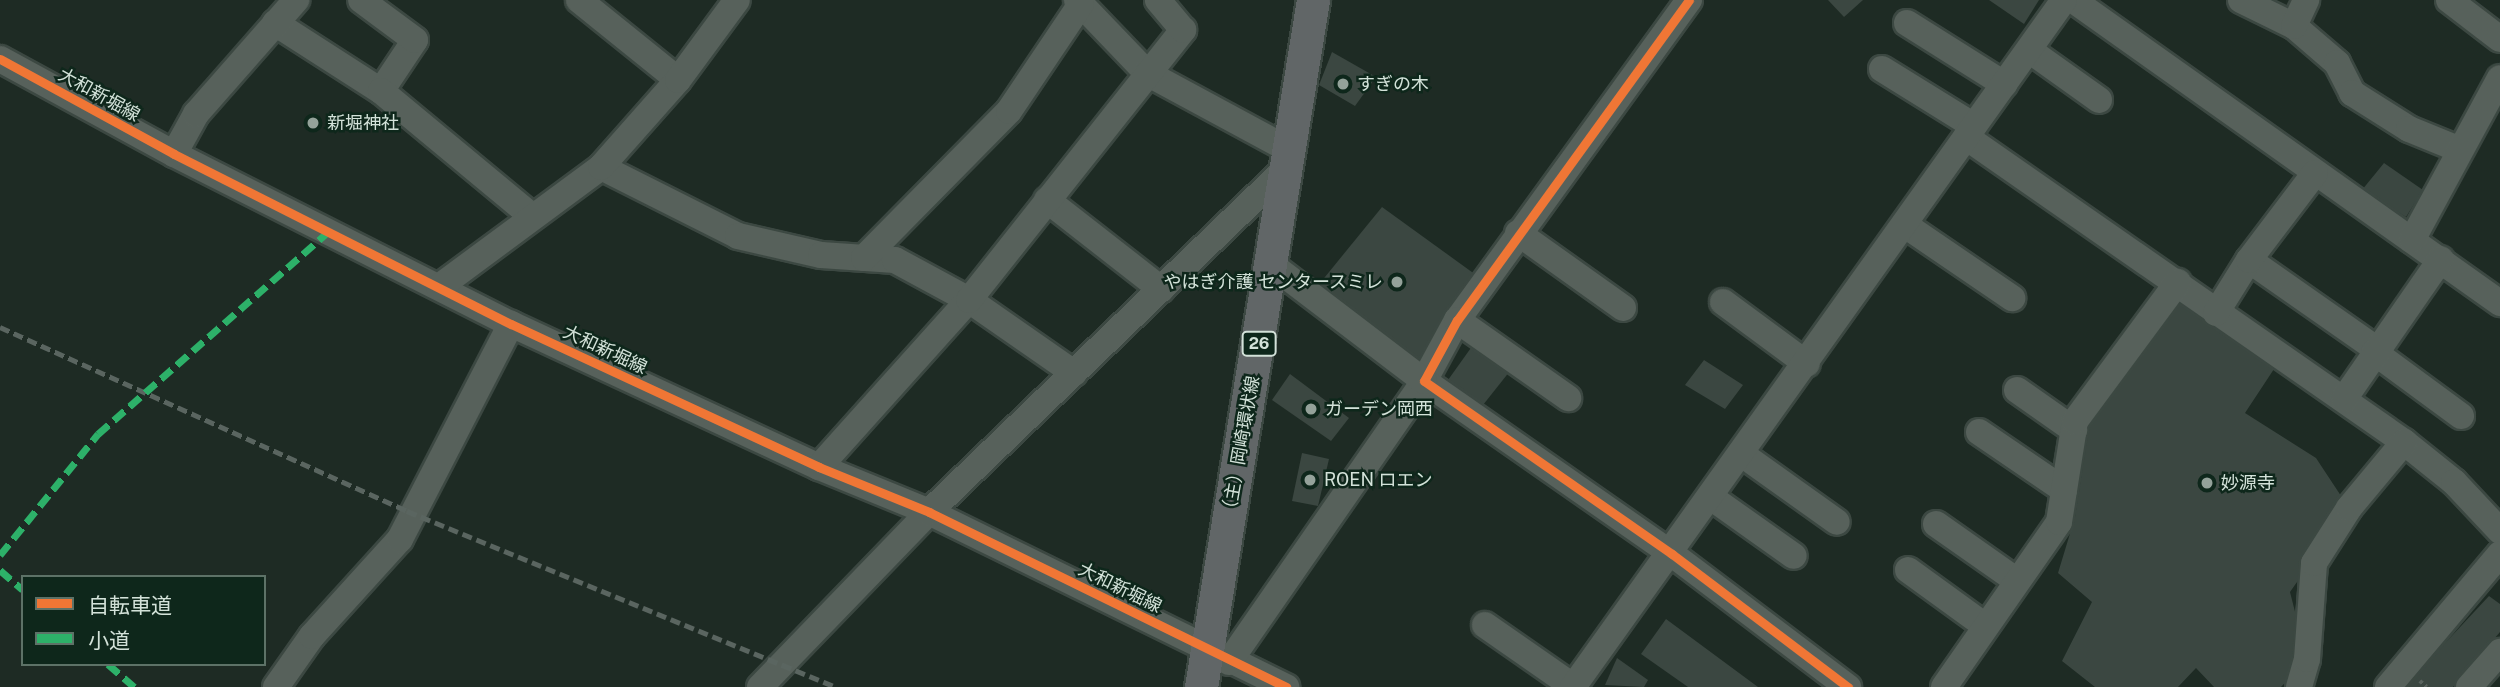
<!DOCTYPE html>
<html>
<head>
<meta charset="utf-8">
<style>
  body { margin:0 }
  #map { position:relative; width:2500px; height:687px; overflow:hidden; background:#1e2b24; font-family:"Public Sans","Noto Sans JP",sans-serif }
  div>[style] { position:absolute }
  .building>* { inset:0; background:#3b4741 }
  .path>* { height:3.5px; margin-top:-1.75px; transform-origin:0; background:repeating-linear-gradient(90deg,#5a635e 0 3.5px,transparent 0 7px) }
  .roads { filter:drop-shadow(2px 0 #3c4842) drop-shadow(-2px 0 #3c4842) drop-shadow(0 2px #3c4842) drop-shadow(0 -2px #3c4842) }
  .minor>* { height:26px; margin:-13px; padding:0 13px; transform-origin:13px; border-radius:13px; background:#57615b }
  .major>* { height:33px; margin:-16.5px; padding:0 16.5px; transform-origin:16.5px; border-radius:16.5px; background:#616667 }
  .rail>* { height:5px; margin-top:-2.5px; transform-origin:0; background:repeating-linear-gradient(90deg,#5a6560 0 10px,transparent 0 15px) }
  .quiet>* { height:7px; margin-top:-3.5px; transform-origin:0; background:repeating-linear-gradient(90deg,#2db169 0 14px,transparent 0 21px) }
  .cycleway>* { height:9px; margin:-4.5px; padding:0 4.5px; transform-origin:4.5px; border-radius:4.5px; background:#f07635 }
  .dots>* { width:19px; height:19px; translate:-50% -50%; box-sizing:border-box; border:4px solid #0e271b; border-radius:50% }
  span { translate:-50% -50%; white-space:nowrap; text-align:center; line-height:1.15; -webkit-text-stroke:5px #0e271b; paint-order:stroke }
  .shield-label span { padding:2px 5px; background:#0e271b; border:2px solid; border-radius:5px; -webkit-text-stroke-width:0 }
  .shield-label { font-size:16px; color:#d3e2d9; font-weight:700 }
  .poi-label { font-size:18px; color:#d3e2d9 }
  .left { translate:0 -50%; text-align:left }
  .right { translate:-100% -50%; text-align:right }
  .street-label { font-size:18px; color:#d3e2d9 }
  .legend { position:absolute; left:21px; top:575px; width:245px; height:91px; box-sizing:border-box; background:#0e271b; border:2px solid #5d7267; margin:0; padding:9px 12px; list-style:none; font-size:21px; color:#d3e2d9 }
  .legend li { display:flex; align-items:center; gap:14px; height:35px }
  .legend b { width:35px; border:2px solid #5d7267 }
</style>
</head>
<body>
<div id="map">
  <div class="building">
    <i style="clip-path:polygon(1828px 0,1863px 0,1844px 17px)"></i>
    <i style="clip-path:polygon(1989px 0,2039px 0,2024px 24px)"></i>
    <i style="clip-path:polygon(1332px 52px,1376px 77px,1355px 106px,1319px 85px)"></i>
    <i style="clip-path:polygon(2384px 163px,2423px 190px,2406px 217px,2362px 190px)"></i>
    <i style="clip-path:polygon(1382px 207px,1476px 275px,1418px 365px,1316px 288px)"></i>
    <i style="clip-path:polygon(2183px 301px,2274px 369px,2245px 413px,2316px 458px,2349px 508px,2290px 592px,2307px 659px,2281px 687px,2214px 687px,2196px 668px,2178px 687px,2095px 687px,2062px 661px,2092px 602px,2058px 573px,2075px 517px,2091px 414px)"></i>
    <i style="clip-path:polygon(1473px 345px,1510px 371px,1483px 405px,1448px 380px)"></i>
    <i style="clip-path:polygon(1704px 360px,1743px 385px,1725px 409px,1685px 385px)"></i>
    <i style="clip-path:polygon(1290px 374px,1349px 418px,1331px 441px,1272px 400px)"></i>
    <i style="clip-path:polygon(1302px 453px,1329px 459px,1318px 506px,1292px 501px)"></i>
    <i style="clip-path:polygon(2489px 596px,2500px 604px,2500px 632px,2453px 687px,2404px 687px)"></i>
    <i style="clip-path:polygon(1666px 619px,1758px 687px,1688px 687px,1641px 654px)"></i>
    <i style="clip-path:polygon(1617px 658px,1648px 680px,1644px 687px,1605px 685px)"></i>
  </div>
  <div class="path">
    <i style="left:2420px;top:681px;width:9px;rotate:41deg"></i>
  </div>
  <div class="roads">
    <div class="minor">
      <i style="left:579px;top:0;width:127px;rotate:38.9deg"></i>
      <i style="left:1077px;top:0;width:101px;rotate:46.2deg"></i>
      <i style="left:1147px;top:73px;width:164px;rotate:28.4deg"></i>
      <i style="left:1689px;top:0;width:395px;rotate:125.9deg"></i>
      <i style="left:1457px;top:320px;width:69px;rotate:118.4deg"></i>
      <i style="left:1424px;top:381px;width:302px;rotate:34.9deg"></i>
      <i style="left:1672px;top:554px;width:221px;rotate:37.1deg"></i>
      <i style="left:2073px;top:0;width:524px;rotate:35.36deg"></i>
      <i style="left:2241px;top:0;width:59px;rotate:26.1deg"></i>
      <i style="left:2294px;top:26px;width:57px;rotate:40.7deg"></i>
      <i style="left:2337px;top:63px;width:34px;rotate:63deg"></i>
      <i style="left:2352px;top:93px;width:67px;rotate:32.3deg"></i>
      <i style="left:2409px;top:129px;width:53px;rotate:22.2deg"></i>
      <i style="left:2449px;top:0;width:64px;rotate:37.4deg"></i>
      <i style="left:275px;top:23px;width:126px;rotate:32.7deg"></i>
      <i style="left:381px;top:91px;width:61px;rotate:-56.3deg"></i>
      <i style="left:415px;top:40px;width:67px;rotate:-143.5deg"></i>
      <i style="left:1907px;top:23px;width:115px;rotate:32.2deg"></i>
      <i style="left:2294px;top:26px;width:29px;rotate:-65deg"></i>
      <i style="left:2029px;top:50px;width:86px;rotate:35.5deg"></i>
      <i style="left:0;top:59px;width:198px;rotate:28.6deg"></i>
      <i style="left:174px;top:154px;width:377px;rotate:26.8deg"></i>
      <i style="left:511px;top:324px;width:340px;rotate:24.9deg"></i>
      <i style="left:819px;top:467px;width:119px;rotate:22.2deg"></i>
      <i style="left:929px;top:512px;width:398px;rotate:26.1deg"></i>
      <i style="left:1882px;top:69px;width:108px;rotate:31.8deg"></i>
      <i style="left:381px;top:91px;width:197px;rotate:39.7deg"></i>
      <i style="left:1966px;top:137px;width:534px;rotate:34.85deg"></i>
      <i style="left:2404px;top:442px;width:64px;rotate:38.7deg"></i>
      <i style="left:2454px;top:482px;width:67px;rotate:46.8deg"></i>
      <i style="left:174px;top:154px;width:46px;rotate:-61.2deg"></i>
      <i style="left:196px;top:114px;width:152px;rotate:-48.7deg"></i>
      <i style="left:601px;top:167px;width:153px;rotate:26.7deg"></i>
      <i style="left:738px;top:236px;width:85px;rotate:12.9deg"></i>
      <i style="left:821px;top:255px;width:74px;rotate:3.9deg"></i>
      <i style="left:895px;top:260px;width:84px;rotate:28.4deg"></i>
      <i style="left:969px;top:300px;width:128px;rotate:34.8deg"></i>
      <i style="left:1047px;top:200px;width:145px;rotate:38deg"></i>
      <i style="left:1905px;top:225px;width:130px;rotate:34.3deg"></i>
      <i style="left:1518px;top:233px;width:129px;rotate:35.5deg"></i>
      <i style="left:2412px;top:240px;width:184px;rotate:-61.5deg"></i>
      <i style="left:864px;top:258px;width:206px;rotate:-45.4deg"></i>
      <i style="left:1009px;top:111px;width:129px;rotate:-56.1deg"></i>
      <i style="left:2249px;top:260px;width:155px;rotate:35deg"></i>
      <i style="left:439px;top:287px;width:202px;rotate:-36.5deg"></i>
      <i style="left:601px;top:167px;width:116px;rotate:-48.5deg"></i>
      <i style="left:678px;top:80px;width:99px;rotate:-53.6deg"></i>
      <i style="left:1723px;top:302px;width:104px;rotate:36.4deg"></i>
      <i style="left:2216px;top:313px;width:62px;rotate:-58.1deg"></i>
      <i style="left:2249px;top:260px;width:109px;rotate:-52.8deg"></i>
      <i style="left:1457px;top:320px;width:136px;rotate:35.1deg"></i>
      <i style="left:2374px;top:352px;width:108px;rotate:36.3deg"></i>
      <i style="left:2017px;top:390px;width:70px;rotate:35.1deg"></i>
      <i style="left:2344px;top:399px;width:170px;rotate:-55.3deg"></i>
      <i style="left:1979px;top:432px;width:103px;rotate:34.3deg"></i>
      <i style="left:1743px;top:455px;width:115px;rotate:35.5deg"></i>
      <i style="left:819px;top:467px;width:224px;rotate:-48.1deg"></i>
      <i style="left:969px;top:300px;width:345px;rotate:-51.6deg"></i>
      <i style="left:1183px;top:30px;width:39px;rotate:-130deg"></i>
      <i style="left:1712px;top:498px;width:100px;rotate:35.3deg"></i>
      <i style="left:1936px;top:524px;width:99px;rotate:35.1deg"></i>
      <i style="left:1908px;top:570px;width:95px;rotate:36deg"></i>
      <i style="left:1485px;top:625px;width:108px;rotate:34.9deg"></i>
      <i style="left:1229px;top:662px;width:342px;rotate:-55.2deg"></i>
      <i style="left:1424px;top:381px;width:190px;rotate:-142.7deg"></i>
      <i style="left:276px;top:687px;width:62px;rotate:-54.8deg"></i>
      <i style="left:312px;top:636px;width:131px;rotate:-47.8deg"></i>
      <i style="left:400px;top:539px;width:242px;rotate:-62.7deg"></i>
      <i style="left:760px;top:687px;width:243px;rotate:-46deg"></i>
      <i style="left:929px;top:512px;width:498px;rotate:-43.9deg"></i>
      <i style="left:1573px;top:687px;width:844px;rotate:-54.45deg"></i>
      <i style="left:1944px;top:687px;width:201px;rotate:-55.1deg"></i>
      <i style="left:2059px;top:522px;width:102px;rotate:-81deg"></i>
      <i style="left:2075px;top:421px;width:173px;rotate:-53.5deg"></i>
      <i style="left:2299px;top:687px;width:29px;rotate:-74deg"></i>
      <i style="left:2307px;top:659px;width:96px;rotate:-85.8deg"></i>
      <i style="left:2314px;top:563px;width:65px;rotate:-57.5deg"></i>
      <i style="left:2349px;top:508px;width:86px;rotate:-50.2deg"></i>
      <i style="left:2388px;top:687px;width:174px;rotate:-49.9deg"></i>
      <i style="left:2469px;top:687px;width:47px;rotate:-48.5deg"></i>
    </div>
    <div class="major">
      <i style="left:1201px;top:687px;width:696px;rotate:-80.74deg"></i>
    </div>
  </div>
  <div class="rail">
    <i style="left:0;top:327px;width:447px;rotate:24.3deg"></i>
    <i style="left:407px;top:511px;width:464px;rotate:22.3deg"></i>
  </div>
  <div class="quiet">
    <i style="left:0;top:555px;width:156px;rotate:-51deg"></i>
    <i style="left:98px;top:434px;width:306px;rotate:-41.3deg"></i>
    <i style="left:0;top:570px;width:30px;rotate:41deg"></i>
    <i style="left:108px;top:664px;width:35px;rotate:41deg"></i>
  </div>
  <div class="cycleway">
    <i style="left:1689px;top:0;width:395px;rotate:125.9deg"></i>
    <i style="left:1457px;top:320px;width:69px;rotate:118.4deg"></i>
    <i style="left:1424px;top:381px;width:302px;rotate:34.9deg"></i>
    <i style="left:1672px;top:554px;width:221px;rotate:37.1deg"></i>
    <i style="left:0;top:59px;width:198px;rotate:28.6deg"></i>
    <i style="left:174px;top:154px;width:377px;rotate:26.8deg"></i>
    <i style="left:511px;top:324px;width:340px;rotate:24.9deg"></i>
    <i style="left:819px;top:467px;width:119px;rotate:22.2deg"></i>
    <i style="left:929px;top:512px;width:398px;rotate:26.1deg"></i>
  </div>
  <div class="dots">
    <i style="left:1343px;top:84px;background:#94a29a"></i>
    <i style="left:313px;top:123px;background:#94a29a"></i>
    <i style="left:1397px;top:282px;background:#94a29a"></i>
    <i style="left:1311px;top:409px;background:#94a29a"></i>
    <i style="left:1310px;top:480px;background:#94a29a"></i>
    <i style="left:2207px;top:483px;background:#94a29a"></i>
  </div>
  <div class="shield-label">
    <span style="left:1259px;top:344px">26</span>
  </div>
  <div class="poi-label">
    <span class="left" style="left:1357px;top:84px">すぎの木</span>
    <span class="left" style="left:327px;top:123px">新堀神社</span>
    <span class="right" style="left:1383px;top:282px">やはぎ介護 センタースミレ</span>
    <span class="left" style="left:1325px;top:409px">ガーデン岡西</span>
    <span class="left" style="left:1324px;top:480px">ROEN ロエン</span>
    <span class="left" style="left:2221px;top:483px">妙源寺</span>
  </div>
  <div class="street-label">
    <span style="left:99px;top:95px;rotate:29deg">大和新堀線</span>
    <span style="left:605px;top:350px;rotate:25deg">大和新堀線</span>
    <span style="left:1241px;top:447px;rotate:-80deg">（主）岡崎環状線</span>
    <span style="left:1120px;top:588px;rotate:26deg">大和新堀線</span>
  </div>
  <ul class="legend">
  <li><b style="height:9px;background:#f07635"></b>自転車道</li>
  <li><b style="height:9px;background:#2db169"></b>小道</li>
  </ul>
</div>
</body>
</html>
